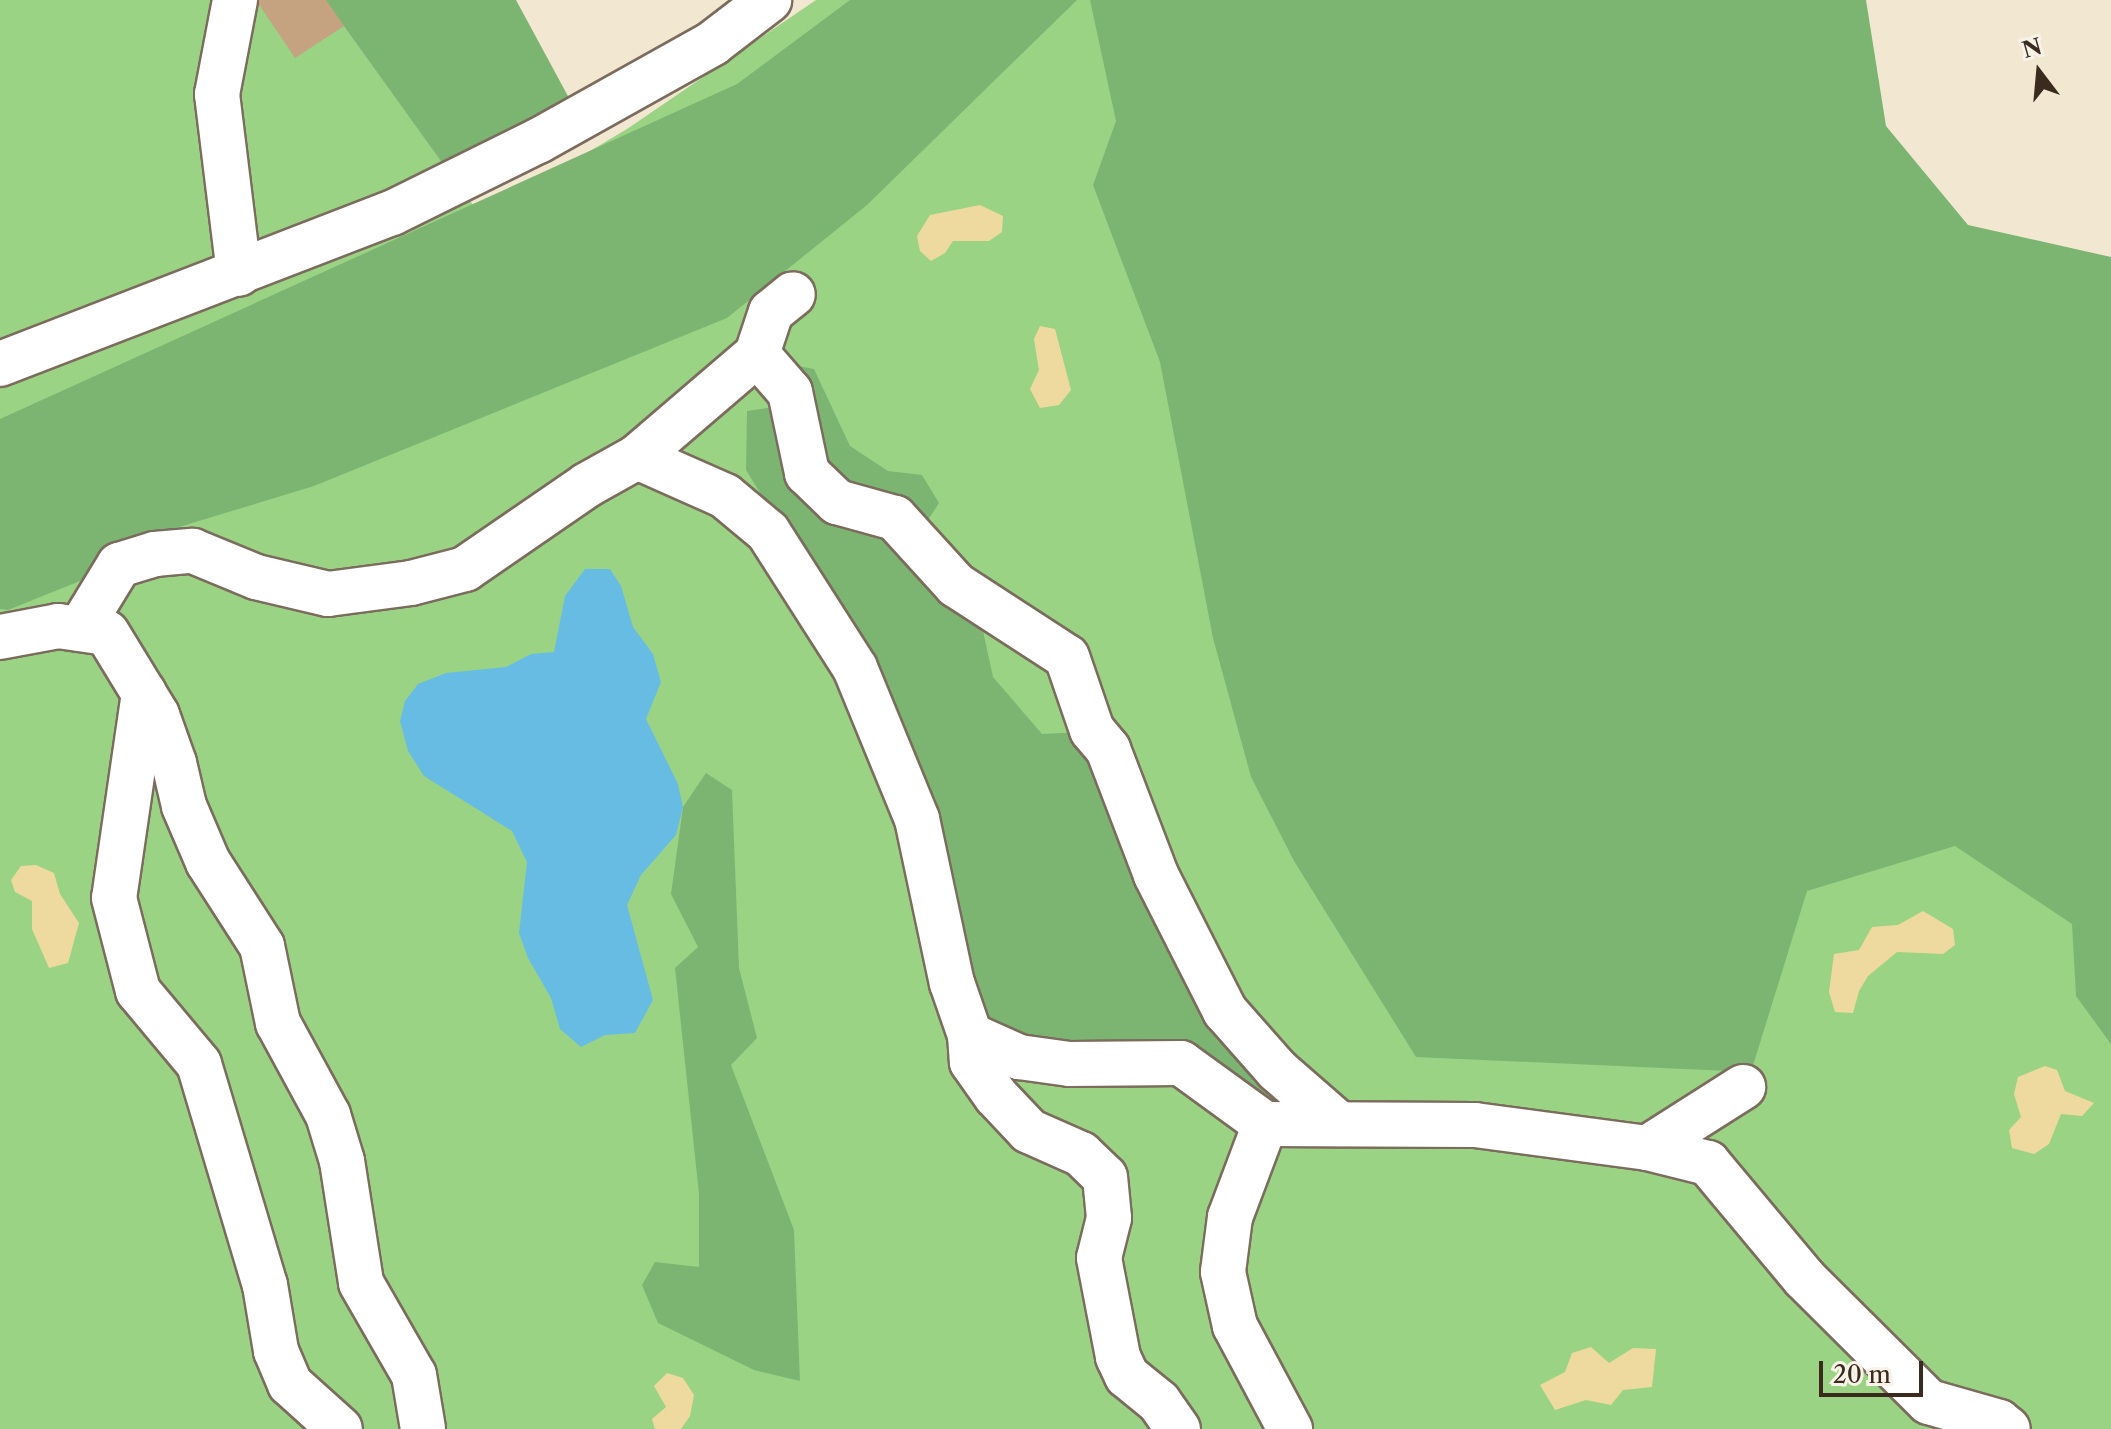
<!DOCTYPE html>
<html>
<head>
<meta charset="utf-8">
<style>
  body { margin:0 }
  #map { position:relative; width:2111px; height:1429px; overflow:hidden; background:#f2e8d1; font-family:"Libre Caslon Text",serif }
  div>[style] { position:absolute }
  .green>* { inset:0; background:#9bd385 }
  .forest>* { inset:0; background:#7cb572 }
  .sand>* { inset:0; background:#eeda9e }
  .water>* { inset:0; background:#67bce4 }
  .building>* { inset:0; background:#c5a380 }
  .roads { filter:drop-shadow(2px 0 #7b6c5d) drop-shadow(-2px 0 #7b6c5d) drop-shadow(0 2px #7b6c5d) drop-shadow(0 -2px #7b6c5d) }
  .minor>* { height:44px; margin:-22px; padding:0 22px; transform-origin:22px; border-radius:22px; background:#fff }
  span { translate:-50% -50%; white-space:nowrap; text-align:center; line-height:1.15; -webkit-text-stroke:8px #f7f3e8; paint-order:stroke }
  .north { position:absolute; left:1999px; top:32px; width:80px; height:80px; -webkit-text-stroke:6px #f7f3e8; paint-order:stroke; rotate:344deg; font-size:22px; font-weight:700; line-height:32px; text-align:center; color:#3b2a1e }
  .north::after { content:''; display:block; margin:auto; width:28px; height:36px; background:#3b2a1e; clip-path:polygon(50% 0,100% 100%,50% 72%,0 100%) }
  .scale { position:absolute; left:1819px; top:1361px; width:104px; height:36px; box-sizing:border-box; border:4px solid #3b2a1e; border-top:0; padding-left:10px; font-size:24px; line-height:28px; white-space:nowrap; color:#3b2a1e; -webkit-text-stroke:6px #f7f3e8; paint-order:stroke }
</style>
</head>
<body>
<div id="map">
  <div class="green">
    <i style="clip-path:polygon(0 0,325px 0,481px 216px,627px 129px,816px 0,1115px 0,2111px 512px,2111px 1429px,0 1429px)"></i>
  </div>
  <div class="forest">
    <i style="clip-path:polygon(325px 0,516px 0,569px 98px,443px 164px)"></i>
    <i style="clip-path:polygon(850px 0,1077px 0,867px 205px,727px 318px,314px 486px,120px 545px,80px 581px,8px 610px,0 609px,0 419px,737px 84px)"></i>
    <i style="clip-path:polygon(1090px 0,1866px 0,1886px 126px,1968px 225px,2111px 257px,2111px 1044px,2076px 996px,2072px 924px,1955px 846px,1807px 891px,1751px 1072px,1416px 1057px,1294px 861px,1251px 777px,1213px 638px,1160px 362px,1093px 185px,1116px 121px)"></i>
    <i style="clip-path:polygon(798px 366px,814px 369px,850px 446px,888px 471px,922px 475px,939px 503px,910px 548px,980px 617px,993px 677px,1042px 734px,1083px 732px,1312px 1112px,991px 1035px,803px 563px,746px 470px,747px 411px,803px 403px)"></i>
    <i style="clip-path:polygon(706px 773px,732px 790px,739px 968px,757px 1038px,731px 1065px,794px 1230px,800px 1381px,754px 1370px,658px 1323px,642px 1285px,655px 1262px,699px 1267px,699px 1194px,675px 968px,698px 947px,671px 894px,683px 807px)"></i>
  </div>
  <div class="sand">
    <i style="clip-path:polygon(980px 205px,1003px 216px,1002px 232px,989px 241px,953px 241px,945px 253px,931px 261px,920px 251px,917px 236px,930px 215px)"></i>
    <i style="clip-path:polygon(1040px 326px,1055px 329px,1071px 390px,1059px 405px,1040px 408px,1030px 389px,1039px 370px,1034px 339px)"></i>
    <i style="clip-path:polygon(36px 865px,54px 873px,60px 894px,79px 923px,68px 963px,49px 968px,32px 929px,32px 901px,15px 892px,11px 880px,21px 866px)"></i>
    <i style="clip-path:polygon(1923px 911px,1953px 929px,1955px 945px,1943px 954px,1897px 952px,1868px 976px,1859px 991px,1853px 1013px,1835px 1012px,1829px 992px,1834px 954px,1859px 950px,1872px 927px,1898px 925px)"></i>
    <i style="clip-path:polygon(2045px 1066px,2057px 1070px,2065px 1091px,2094px 1103px,2082px 1116px,2061px 1114px,2049px 1144px,2034px 1154px,2012px 1148px,2009px 1130px,2021px 1117px,2014px 1094px,2018px 1077px)"></i>
    <i style="clip-path:polygon(1591px 1347px,1609px 1363px,1633px 1348px,1656px 1349px,1652px 1387px,1623px 1390px,1611px 1405px,1586px 1400px,1555px 1410px,1540px 1385px,1565px 1372px,1572px 1353px)"></i>
    <i style="clip-path:polygon(667px 1373px,683px 1378px,694px 1395px,690px 1416px,681px 1429px,655px 1429px,652px 1419px,666px 1407px,654px 1386px)"></i>
  </div>
  <div class="water">
    <i style="clip-path:polygon(585px 569px,610px 569px,621px 586px,633px 627px,653px 654px,661px 682px,646px 719px,678px 784px,683px 807px,676px 835px,641px 875px,627px 905px,653px 1000px,635px 1033px,605px 1035px,581px 1047px,560px 1029px,551px 998px,528px 958px,519px 933px,527px 862px,512px 831px,424px 776px,408px 751px,400px 721px,405px 701px,418px 684px,446px 673px,506px 667px,531px 654px,554px 652px,565px 596px)"></i>
  </div>
  <div class="building">
    <i style="clip-path:polygon(256px 0,326px 0,344px 26px,295px 58px)"></i>
  </div>
  <div class="roads">
    <div class="minor">
      <i style="left:235px;top:0;width:96px;rotate:100.8deg"></i>
      <i style="left:217px;top:94px;width:181px;rotate:83deg"></i>
      <i style="left:757px;top:354px;width:50px;rotate:49deg"></i>
      <i style="left:790px;top:392px;width:83px;rotate:78.1deg"></i>
      <i style="left:807px;top:473px;width:42px;rotate:44deg"></i>
      <i style="left:837px;top:502px;width:60px;rotate:15.4deg"></i>
      <i style="left:895px;top:518px;width:91px;rotate:47.7deg"></i>
      <i style="left:956px;top:585px;width:132px;rotate:33deg"></i>
      <i style="left:1067px;top:657px;width:77px;rotate:71.1deg"></i>
      <i style="left:1092px;top:730px;width:25px;rotate:50deg"></i>
      <i style="left:1108px;top:749px;width:135px;rotate:69.1deg"></i>
      <i style="left:1156px;top:875px;width:153px;rotate:63.1deg"></i>
      <i style="left:1225px;top:1011px;width:79px;rotate:48.6deg"></i>
      <i style="left:1277px;top:1070px;width:82px;rotate:41.1deg"></i>
      <i style="left:0;top:364px;width:420px;rotate:-21.1deg"></i>
      <i style="left:392px;top:213px;width:163px;rotate:-26.3deg"></i>
      <i style="left:538px;top:141px;width:201px;rotate:-29.2deg"></i>
      <i style="left:713px;top:43px;width:71px;rotate:-37.5deg"></i>
      <i style="left:637px;top:457px;width:158px;rotate:-40.6deg"></i>
      <i style="left:757px;top:354px;width:44px;rotate:-71.6deg"></i>
      <i style="left:771px;top:312px;width:28px;rotate:-39deg"></i>
      <i style="left:80px;top:629px;width:75px;rotate:-58.6deg"></i>
      <i style="left:119px;top:565px;width:38px;rotate:-17deg"></i>
      <i style="left:155px;top:554px;width:38px;rotate:-5deg"></i>
      <i style="left:193px;top:551px;width:68px;rotate:22.4deg"></i>
      <i style="left:256px;top:577px;width:74px;rotate:13.3deg"></i>
      <i style="left:328px;top:594px;width:84px;rotate:-7.5deg"></i>
      <i style="left:411px;top:583px;width:56px;rotate:-14.5deg"></i>
      <i style="left:465px;top:569px;width:148px;rotate:-34.5deg"></i>
      <i style="left:587px;top:485px;width:57px;rotate:-29.2deg"></i>
      <i style="left:637px;top:457px;width:96px;rotate:23.9deg"></i>
      <i style="left:725px;top:496px;width:56px;rotate:39.9deg"></i>
      <i style="left:768px;top:532px;width:161px;rotate:57.4deg"></i>
      <i style="left:855px;top:668px;width:163px;rotate:67.7deg"></i>
      <i style="left:917px;top:819px;width:168px;rotate:78deg"></i>
      <i style="left:952px;top:983px;width:55px;rotate:70.9deg"></i>
      <i style="left:970px;top:1035px;width:54px;rotate:24.2deg"></i>
      <i style="left:1019px;top:1057px;width:51px;rotate:7.8deg"></i>
      <i style="left:1070px;top:1064px;width:111px;rotate:-0.5deg"></i>
      <i style="left:1181px;top:1063px;width:104px;rotate:36deg"></i>
      <i style="left:1265px;top:1124px;width:210px;rotate:0.3deg"></i>
      <i style="left:1475px;top:1125px;width:174px;rotate:7.6deg"></i>
      <i style="left:1647px;top:1148px;width:63px;rotate:13.8deg"></i>
      <i style="left:1708px;top:1163px;width:150px;rotate:50.1deg"></i>
      <i style="left:1804px;top:1278px;width:176px;rotate:44.8deg"></i>
      <i style="left:1929px;top:1402px;width:73px;rotate:15.9deg"></i>
      <i style="left:1999px;top:1422px;width:11px;rotate:38deg"></i>
      <i style="left:0;top:637px;width:59px;rotate:-10.7deg"></i>
      <i style="left:58px;top:626px;width:49px;rotate:8.1deg"></i>
      <i style="left:107px;top:633px;width:96px;rotate:58.6deg"></i>
      <i style="left:157px;top:715px;width:51px;rotate:70.5deg"></i>
      <i style="left:174px;top:763px;width:44px;rotate:76.9deg"></i>
      <i style="left:184px;top:806px;width:61px;rotate:66.8deg"></i>
      <i style="left:208px;top:862px;width:100px;rotate:57.3deg"></i>
      <i style="left:262px;top:946px;width:79px;rotate:78.3deg"></i>
      <i style="left:278px;top:1023px;width:105px;rotate:61.5deg"></i>
      <i style="left:328px;top:1115px;width:48px;rotate:73.1deg"></i>
      <i style="left:342px;top:1161px;width:123px;rotate:81.1deg"></i>
      <i style="left:361px;top:1283px;width:106px;rotate:60.1deg"></i>
      <i style="left:414px;top:1375px;width:55px;rotate:80.5deg"></i>
      <i style="left:144px;top:693px;width:207px;rotate:98.3deg"></i>
      <i style="left:114px;top:898px;width:96px;rotate:75.5deg"></i>
      <i style="left:138px;top:991px;width:95px;rotate:50.1deg"></i>
      <i style="left:199px;top:1064px;width:231px;rotate:73.4deg"></i>
      <i style="left:265px;top:1285px;width:67px;rotate:80.5deg"></i>
      <i style="left:276px;top:1351px;width:36px;rotate:67deg"></i>
      <i style="left:290px;top:1384px;width:67px;rotate:42deg"></i>
      <i style="left:970px;top:1035px;width:27px;rotate:86deg"></i>
      <i style="left:972px;top:1062px;width:42px;rotate:54.8deg"></i>
      <i style="left:996px;top:1096px;width:48px;rotate:46.7deg"></i>
      <i style="left:1029px;top:1131px;width:57px;rotate:23.9deg"></i>
      <i style="left:1081px;top:1154px;width:33px;rotate:44deg"></i>
      <i style="left:1105px;top:1177px;width:41px;rotate:84.4deg"></i>
      <i style="left:1109px;top:1218px;width:41px;rotate:104deg"></i>
      <i style="left:1099px;top:1258px;width:101px;rotate:79.1deg"></i>
      <i style="left:1118px;top:1357px;width:21px;rotate:65deg"></i>
      <i style="left:1127px;top:1376px;width:41px;rotate:39.1deg"></i>
      <i style="left:1159px;top:1402px;width:33px;rotate:55deg"></i>
      <i style="left:1265px;top:1124px;width:99px;rotate:110.6deg"></i>
      <i style="left:1230px;top:1217px;width:55px;rotate:97.3deg"></i>
      <i style="left:1223px;top:1272px;width:55px;rotate:77.5deg"></i>
      <i style="left:1235px;top:1326px;width:117px;rotate:61.9deg"></i>
      <i style="left:1647px;top:1148px;width:114px;rotate:-32.4deg"></i>
    </div>
  </div>
  <div class="north">N</div>
  <div class="scale">20 m</div>
</div>
</body>
</html>
